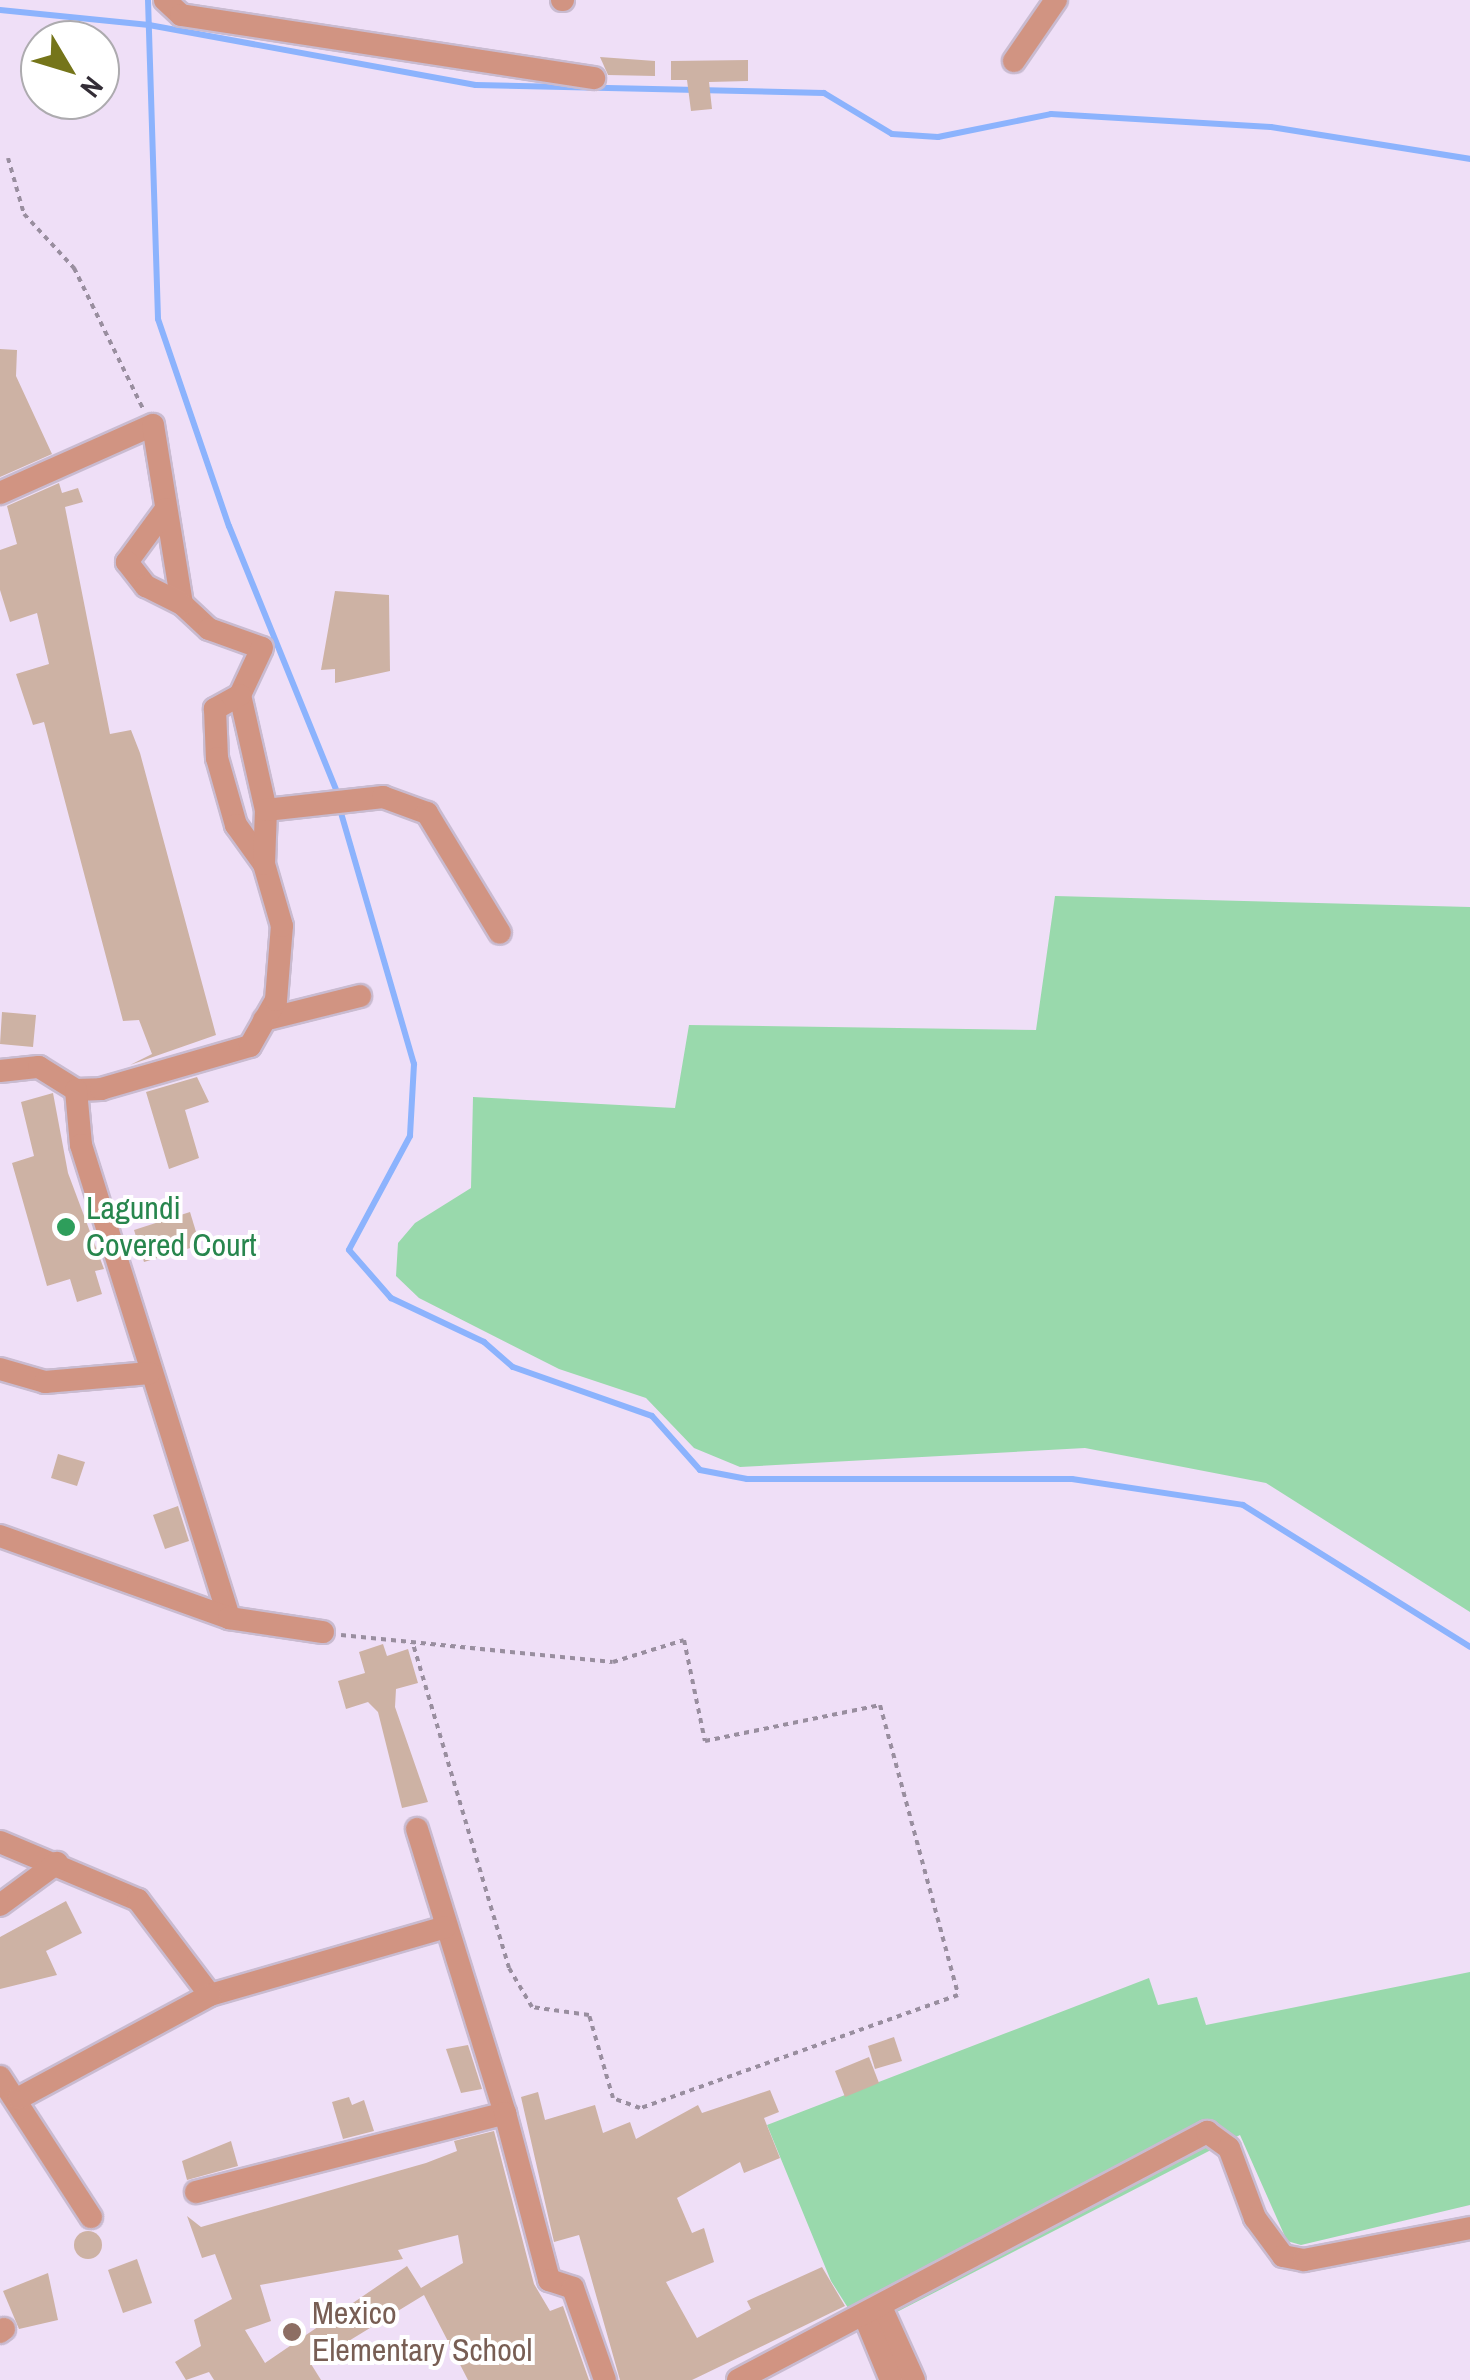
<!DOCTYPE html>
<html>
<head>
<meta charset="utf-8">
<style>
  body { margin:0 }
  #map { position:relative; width:1470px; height:2380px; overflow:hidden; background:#efdff7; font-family:"Archivo Narrow",sans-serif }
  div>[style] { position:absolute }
  .green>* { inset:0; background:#99d9ac }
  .stream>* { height:6px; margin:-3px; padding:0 3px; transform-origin:3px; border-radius:3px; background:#8cb3fd }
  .building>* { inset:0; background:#cdb2a4 }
  .round { border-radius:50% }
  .path>* { height:4px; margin-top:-2px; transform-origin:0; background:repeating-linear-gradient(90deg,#998e9f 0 5px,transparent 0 10px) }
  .roads { filter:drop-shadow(2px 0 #c9bbd0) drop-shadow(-2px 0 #c9bbd0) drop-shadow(0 2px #c9bbd0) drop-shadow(0 -2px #c9bbd0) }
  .minor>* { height:22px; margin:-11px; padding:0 11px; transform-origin:11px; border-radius:11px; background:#d19482 }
  .dots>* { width:28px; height:28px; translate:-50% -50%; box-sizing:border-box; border:5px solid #fff; border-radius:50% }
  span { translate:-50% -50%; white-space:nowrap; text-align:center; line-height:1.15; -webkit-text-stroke:8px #fff; paint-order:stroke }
  .leisure-label { font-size:32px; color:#27864d }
  .left { translate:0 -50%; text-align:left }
  .education-label { font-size:32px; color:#785e54 }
  .north { position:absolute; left:20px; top:20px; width:100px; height:100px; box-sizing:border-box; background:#fff; border:2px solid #adabaf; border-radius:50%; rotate:128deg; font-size:28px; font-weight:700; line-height:40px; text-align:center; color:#332d36 }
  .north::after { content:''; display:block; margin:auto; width:35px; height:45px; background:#75751a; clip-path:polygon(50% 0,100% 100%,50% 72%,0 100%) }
</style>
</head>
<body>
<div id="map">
  <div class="green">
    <i style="clip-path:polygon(1055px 896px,1470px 907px,1470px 1612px,1266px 1483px,1085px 1448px,740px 1467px,694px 1448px,646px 1398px,559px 1369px,419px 1298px,396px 1276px,398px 1243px,415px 1223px,471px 1188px,473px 1097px,675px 1108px,689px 1025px,1036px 1030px)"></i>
    <i style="clip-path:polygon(1470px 1972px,1470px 2205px,1301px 2245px,1287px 2241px,1240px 2135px,862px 2330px,831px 2281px,767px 2125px,1149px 1978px,1158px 2005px,1197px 1997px,1206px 2025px)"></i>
  </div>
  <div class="stream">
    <i style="left:148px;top:0;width:319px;rotate:88.2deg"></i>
    <i style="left:158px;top:319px;width:219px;rotate:71.1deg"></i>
    <i style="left:229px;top:526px;width:290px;rotate:67.9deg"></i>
    <i style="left:0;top:10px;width:150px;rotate:5.7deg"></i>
    <i style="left:149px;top:25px;width:332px;rotate:10.4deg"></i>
    <i style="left:476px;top:85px;width:348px;rotate:1.3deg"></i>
    <i style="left:824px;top:93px;width:79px;rotate:31.1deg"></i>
    <i style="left:892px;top:134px;width:46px;rotate:3.7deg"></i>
    <i style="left:938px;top:137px;width:115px;rotate:-11.5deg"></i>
    <i style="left:1051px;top:114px;width:220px;rotate:3.4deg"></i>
    <i style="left:1271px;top:127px;width:202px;rotate:9.1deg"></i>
    <i style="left:339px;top:806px;width:269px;rotate:73.8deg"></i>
    <i style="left:414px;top:1064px;width:72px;rotate:93.2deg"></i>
    <i style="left:410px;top:1136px;width:129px;rotate:118.2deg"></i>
    <i style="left:349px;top:1250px;width:64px;rotate:48.8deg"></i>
    <i style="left:391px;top:1298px;width:103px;rotate:25.3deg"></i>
    <i style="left:484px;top:1342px;width:38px;rotate:41deg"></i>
    <i style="left:513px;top:1367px;width:147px;rotate:19.4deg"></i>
    <i style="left:652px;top:1416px;width:72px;rotate:48.4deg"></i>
    <i style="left:700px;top:1470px;width:48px;rotate:10.8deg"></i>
    <i style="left:747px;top:1479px;width:325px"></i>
    <i style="left:1072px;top:1479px;width:173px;rotate:8.6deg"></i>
    <i style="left:1243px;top:1505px;width:268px;rotate:32deg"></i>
  </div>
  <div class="building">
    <i style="clip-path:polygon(600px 57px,655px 61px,655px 76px,608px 75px)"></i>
    <i style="clip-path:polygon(748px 60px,748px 81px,709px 82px,712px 109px,691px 111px,687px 80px,671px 80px,671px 61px)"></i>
    <i style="clip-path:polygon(0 349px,17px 350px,16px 376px,52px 454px,0 477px)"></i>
    <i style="clip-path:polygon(59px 483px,62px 493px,78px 488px,83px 502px,65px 507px,110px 734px,131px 730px,140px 753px,216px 1035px,130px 1065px,152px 1054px,139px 1020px,123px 1021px,44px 722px,33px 725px,16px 674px,49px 664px,37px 613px,10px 622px,0 590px,0 550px,17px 544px,7px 506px)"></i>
    <i style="clip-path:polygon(335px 591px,389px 595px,390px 671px,335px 683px,335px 669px,321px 670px)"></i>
    <i style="clip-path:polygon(2px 1012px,36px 1015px,33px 1047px,0 1044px)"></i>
    <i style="clip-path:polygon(197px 1077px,209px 1102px,185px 1110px,199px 1158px,169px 1169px,146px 1092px)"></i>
    <i style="clip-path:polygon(53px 1093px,68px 1173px,104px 1269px,95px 1271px,102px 1294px,77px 1302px,70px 1279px,47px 1286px,12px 1163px,34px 1156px,21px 1102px)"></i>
    <i style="clip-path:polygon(190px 1212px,200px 1245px,144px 1262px,134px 1230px)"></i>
    <i style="clip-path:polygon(58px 1454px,85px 1462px,77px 1486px,51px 1478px)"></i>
    <i style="clip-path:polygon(178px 1506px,189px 1541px,165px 1549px,153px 1515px)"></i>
    <i style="clip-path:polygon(383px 1644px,387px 1656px,408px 1649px,418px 1683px,396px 1689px,395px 1707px,428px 1802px,402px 1808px,378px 1712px,368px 1702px,346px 1709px,338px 1681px,365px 1673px,359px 1652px)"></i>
    <i style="clip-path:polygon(66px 1901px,82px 1933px,46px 1951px,57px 1975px,0 1989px,0 1937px)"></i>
    <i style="clip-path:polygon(894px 2037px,902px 2061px,875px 2069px,868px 2046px)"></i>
    <i style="clip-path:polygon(468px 2045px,482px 2089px,461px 2093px,446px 2049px)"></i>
    <i style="clip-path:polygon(869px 2057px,879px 2083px,845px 2097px,835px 2071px)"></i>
    <i style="clip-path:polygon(770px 2090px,779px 2112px,764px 2118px,780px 2158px,744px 2173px,740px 2162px,677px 2198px,692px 2233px,704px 2228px,714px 2262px,666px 2282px,697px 2338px,751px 2309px,747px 2301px,822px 2267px,845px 2306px,692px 2380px,620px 2380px,579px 2235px,554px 2242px,521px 2097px,538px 2092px,545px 2120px,595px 2105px,603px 2133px,630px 2122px,636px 2139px,698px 2105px,702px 2113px)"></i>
    <i style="clip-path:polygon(349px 2097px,352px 2105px,364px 2100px,374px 2131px,343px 2139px,332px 2102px)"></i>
    <i style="clip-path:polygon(evenodd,494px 2131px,534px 2284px,550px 2311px,563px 2306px,589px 2380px,468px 2380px,424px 2295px,311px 2364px,321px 2380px,214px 2380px,209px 2372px,186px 2380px,175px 2362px,201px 2346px,194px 2320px,232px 2299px,215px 2254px,202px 2258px,187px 2216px,201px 2227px,426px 2163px,457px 2151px,454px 2141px,494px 2131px,458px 2235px,463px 2263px,421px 2288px,407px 2266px,265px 2363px,245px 2330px,271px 2321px,260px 2285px,403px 2259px,398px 2250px,458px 2235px)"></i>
    <i style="clip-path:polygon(231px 2141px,238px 2166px,187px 2180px,182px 2161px)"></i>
    <i class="round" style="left:74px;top:2231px;width:28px;height:28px"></i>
    <i style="clip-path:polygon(137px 2259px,152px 2303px,123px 2313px,108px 2270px)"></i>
    <i style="clip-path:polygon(48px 2273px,58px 2320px,19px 2329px,3px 2291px)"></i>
  </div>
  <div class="path">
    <i style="left:8px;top:158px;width:58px;rotate:74.1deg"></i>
    <i style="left:24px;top:214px;width:74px;rotate:47.2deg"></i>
    <i style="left:74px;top:268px;width:157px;rotate:63.9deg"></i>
    <i style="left:341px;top:1635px;width:273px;rotate:5.7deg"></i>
    <i style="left:613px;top:1662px;width:74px;rotate:-17.2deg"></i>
    <i style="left:684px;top:1640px;width:103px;rotate:78.3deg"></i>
    <i style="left:705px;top:1741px;width:179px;rotate:-11.6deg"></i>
    <i style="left:880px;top:1705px;width:300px;rotate:74.9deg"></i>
    <i style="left:958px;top:1995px;width:337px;rotate:160.4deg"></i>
    <i style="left:640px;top:2108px;width:29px;rotate:-160deg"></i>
    <i style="left:613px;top:2098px;width:86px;rotate:-106.1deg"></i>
    <i style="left:589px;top:2015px;width:58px;rotate:-172deg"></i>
    <i style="left:532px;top:2007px;width:45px;rotate:-120.5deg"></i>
    <i style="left:509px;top:1968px;width:338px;rotate:-106.5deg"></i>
  </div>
  <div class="roads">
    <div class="minor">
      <i style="left:165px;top:0;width:22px;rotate:43deg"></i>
      <i style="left:181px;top:15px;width:418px;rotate:8.7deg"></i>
      <i style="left:562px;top:0;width:1px"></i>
      <i style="left:1014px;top:61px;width:74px;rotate:-55.5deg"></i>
      <i style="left:0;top:493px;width:167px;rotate:-24deg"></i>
      <i style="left:153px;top:425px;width:181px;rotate:80.8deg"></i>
      <i style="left:182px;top:604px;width:37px;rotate:43deg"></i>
      <i style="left:209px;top:629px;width:56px;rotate:19.7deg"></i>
      <i style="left:262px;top:648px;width:52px;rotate:115.1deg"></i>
      <i style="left:240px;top:695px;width:118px;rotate:77.3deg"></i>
      <i style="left:166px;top:509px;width:66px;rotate:126.3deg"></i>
      <i style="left:127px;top:562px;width:31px;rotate:52deg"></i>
      <i style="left:146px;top:586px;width:40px;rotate:26.6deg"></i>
      <i style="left:240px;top:695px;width:29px;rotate:151deg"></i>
      <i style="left:215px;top:709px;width:49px;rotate:87.7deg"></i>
      <i style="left:217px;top:758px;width:70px;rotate:74.2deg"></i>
      <i style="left:236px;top:825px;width:48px;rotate:54.3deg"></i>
      <i style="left:264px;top:1020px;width:99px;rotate:-14deg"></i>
      <i style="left:0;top:1071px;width:39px;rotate:-6deg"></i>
      <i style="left:39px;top:1067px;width:44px;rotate:31.9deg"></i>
      <i style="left:76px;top:1090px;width:25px;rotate:-2deg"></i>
      <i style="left:101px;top:1089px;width:155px;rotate:-16.1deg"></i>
      <i style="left:250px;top:1046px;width:53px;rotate:-60.5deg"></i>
      <i style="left:276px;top:1000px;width:74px;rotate:-85.4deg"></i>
      <i style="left:282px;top:926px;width:65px;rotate:-106.2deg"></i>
      <i style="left:264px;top:864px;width:54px;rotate:-87.9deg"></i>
      <i style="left:266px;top:810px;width:118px;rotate:-6.3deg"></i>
      <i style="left:383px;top:797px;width:47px;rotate:20deg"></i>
      <i style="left:427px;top:813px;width:140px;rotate:58.7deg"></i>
      <i style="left:76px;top:1090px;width:55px;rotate:84.8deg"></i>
      <i style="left:81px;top:1145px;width:496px;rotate:72.6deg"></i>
      <i style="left:0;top:1369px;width:47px;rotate:16.1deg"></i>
      <i style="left:45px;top:1382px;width:105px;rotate:-4.9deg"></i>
      <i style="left:0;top:1536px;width:243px;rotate:19.7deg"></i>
      <i style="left:229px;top:1618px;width:95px;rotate:8.5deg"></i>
      <i style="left:417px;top:1829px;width:297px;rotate:72.8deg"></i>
      <i style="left:0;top:1842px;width:150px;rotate:22.8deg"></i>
      <i style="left:138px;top:1900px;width:119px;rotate:52.8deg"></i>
      <i style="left:210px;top:1995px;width:245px;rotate:-16.1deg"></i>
      <i style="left:0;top:1905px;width:71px;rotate:-36.4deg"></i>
      <i style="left:0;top:2077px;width:167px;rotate:57deg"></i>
      <i style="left:19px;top:2098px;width:217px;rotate:-28.3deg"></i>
      <i style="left:196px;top:2192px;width:319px;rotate:-14.3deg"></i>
      <i style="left:505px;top:2113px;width:173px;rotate:75.2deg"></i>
      <i style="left:549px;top:2280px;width:25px;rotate:18deg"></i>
      <i style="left:573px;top:2288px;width:97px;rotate:70.8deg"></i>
      <i style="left:881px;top:2307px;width:80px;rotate:65.7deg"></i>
      <i style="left:865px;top:2317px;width:68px;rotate:67.6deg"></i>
      <i style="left:0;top:2332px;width:5px;rotate:-37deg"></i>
      <i style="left:738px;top:2380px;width:531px;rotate:-27.87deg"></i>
      <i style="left:1207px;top:2132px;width:27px;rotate:36deg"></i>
      <i style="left:1229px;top:2148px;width:75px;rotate:69.6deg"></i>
      <i style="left:1255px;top:2218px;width:47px;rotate:53.6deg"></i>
      <i style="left:1283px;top:2256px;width:21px;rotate:11deg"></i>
      <i style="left:1304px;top:2260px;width:169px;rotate:-10.9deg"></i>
    </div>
  </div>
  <div class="dots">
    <i style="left:66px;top:1227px;background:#2e9e5b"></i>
    <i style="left:292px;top:2332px;background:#8d6e63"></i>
  </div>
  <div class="leisure-label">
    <span class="left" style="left:86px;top:1227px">Lagundi<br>Covered Court</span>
  </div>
  <div class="education-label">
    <span class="left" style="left:312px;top:2332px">Mexico<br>Elementary School</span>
  </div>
  <div class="north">N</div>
</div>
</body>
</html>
